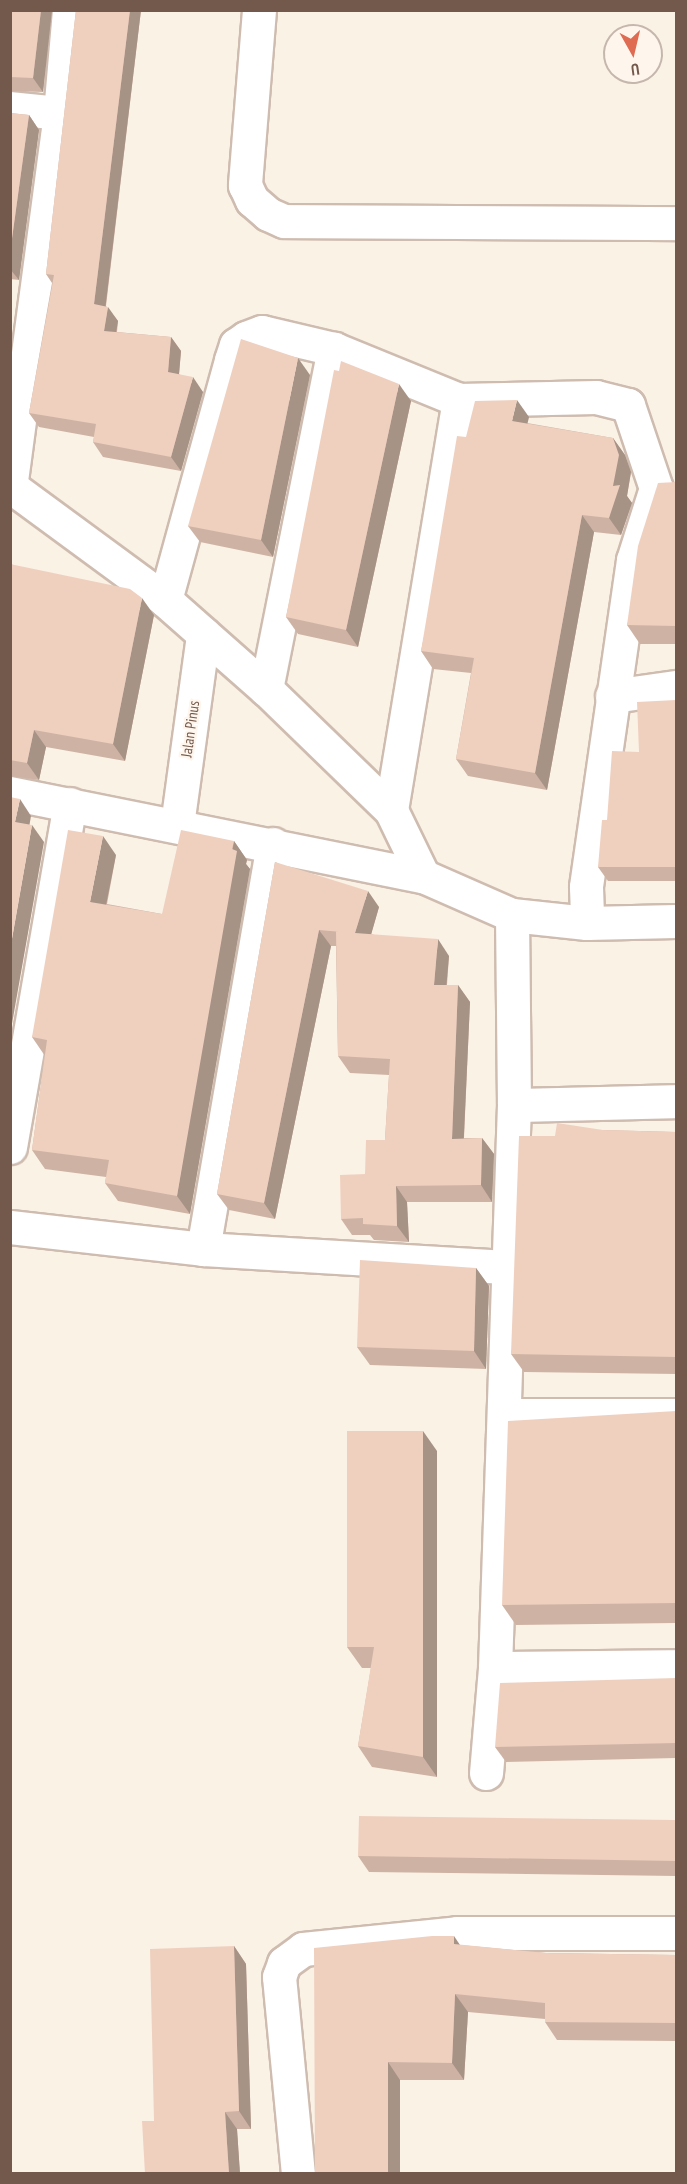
<!DOCTYPE html>
<html>
<head>
<meta charset="utf-8">
<style>
  body { margin:0 }
  #map { position:relative; width:687px; height:2184px; overflow:hidden; background:#fbf2e6; font-family:"PT Sans Narrow",sans-serif }
  div>[style] { position:absolute }
  .roads { filter:drop-shadow(2px 0 #cfbcb0) drop-shadow(-2px 0 #cfbcb0) drop-shadow(0 2px #cfbcb0) drop-shadow(0 -2px #cfbcb0) }
  .minor>* { height:33px; margin:-16.5px; padding:0 16.5px; transform-origin:16.5px; border-radius:16.5px; background:#fff }
  .wall>* { inset:0; background:#ceb3a4 }
  .shaded-wall>* { inset:0; background:#a79286 }
  .building>* { inset:0; background:#efd0bf }
  span { translate:-50% -50%; white-space:nowrap; text-align:center; line-height:1.15; -webkit-text-stroke:4.5px #fef6ed; paint-order:stroke }
  .street-label { font-size:15px; color:#73584c }
  .frame { position:absolute; inset:0; border:12px solid #73584c; pointer-events:none }
  .north { position:absolute; left:603px; top:24px; width:60px; height:60px; box-sizing:border-box; background:#fef6ed; border:2px solid #c6b7ad; border-radius:50%; rotate:172deg; font-size:16px; font-weight:700; line-height:24px; text-align:center; color:#73584c }
  .north::after { content:''; display:block; margin:auto; width:21px; height:27px; background:#df6b52; clip-path:polygon(50% 0,100% 100%,50% 72%,0 100%) }
</style>
</head>
<body>
<div id="map">
  <div class="roads">
    <div class="minor">
      <i style="left:259px;top:10px;width:176px;rotate:94.6deg"></i>
      <i style="left:245px;top:185px;width:17px;rotate:65deg"></i>
      <i style="left:252px;top:200px;width:21px;rotate:41deg"></i>
      <i style="left:268px;top:214px;width:17px;rotate:24deg"></i>
      <i style="left:284px;top:221px;width:392px;rotate:0.3deg"></i>
      <i style="left:10px;top:108px;width:50px;rotate:5.7deg"></i>
      <i style="left:10px;top:486px;width:192px;rotate:36.3deg"></i>
      <i style="left:165px;top:600px;width:135px;rotate:41.4deg"></i>
      <i style="left:266px;top:689px;width:174px;rotate:44.1deg"></i>
      <i style="left:10px;top:488px;width:378px;rotate:-82.4deg"></i>
      <i style="left:60px;top:113px;width:103px;rotate:-85deg"></i>
      <i style="left:165px;top:600px;width:249px;rotate:-74.6deg"></i>
      <i style="left:231px;top:360px;width:16px;rotate:-72deg"></i>
      <i style="left:236px;top:345px;width:12px;rotate:-35deg"></i>
      <i style="left:246px;top:338px;width:17px;rotate:-21deg"></i>
      <i style="left:262px;top:332px;width:74px;rotate:13.3deg"></i>
      <i style="left:334px;top:349px;width:135px;rotate:22.2deg"></i>
      <i style="left:459px;top:400px;width:137px;rotate:-1.3deg"></i>
      <i style="left:596px;top:397px;width:33px;rotate:14deg"></i>
      <i style="left:628px;top:405px;width:88px;rotate:71.4deg"></i>
      <i style="left:656px;top:488px;width:76px;rotate:107.7deg"></i>
      <i style="left:633px;top:560px;width:330px;rotate:98.2deg"></i>
      <i style="left:586px;top:887px;width:36px;rotate:88deg"></i>
      <i style="left:266px;top:689px;width:347px;rotate:-78.7deg"></i>
      <i style="left:612px;top:696px;width:65px;rotate:-8deg"></i>
      <i style="left:10px;top:793px;width:421px;rotate:11.4deg"></i>
      <i style="left:423px;top:876px;width:97px;rotate:23.7deg"></i>
      <i style="left:512px;top:915px;width:75px;rotate:6.1deg"></i>
      <i style="left:587px;top:923px;width:89px;rotate:-1.3deg"></i>
      <i style="left:177px;top:825px;width:193px;rotate:-82.2deg"></i>
      <i style="left:423px;top:876px;width:73px;rotate:-115.9deg"></i>
      <i style="left:391px;top:810px;width:416px;rotate:-80.6deg"></i>
      <i style="left:514px;top:1105px;width:162px;rotate:-1.4deg"></i>
      <i style="left:10px;top:1147px;width:348px;rotate:-80.1deg"></i>
      <i style="left:10px;top:1227px;width:194px;rotate:6.5deg"></i>
      <i style="left:203px;top:1249px;width:304px;rotate:3.4deg"></i>
      <i style="left:203px;top:1249px;width:411px;rotate:-80.2deg"></i>
      <i style="left:504px;top:1415px;width:172px"></i>
      <i style="left:495px;top:1668px;width:181px;rotate:-0.6deg"></i>
      <i style="left:486px;top:1773px;width:105px;rotate:-85.1deg"></i>
      <i style="left:495px;top:1668px;width:563px;rotate:-88.07deg"></i>
      <i style="left:514px;top:1105px;width:190px;rotate:-90.6deg"></i>
      <i style="left:298px;top:2174px;width:198px;rotate:-95.5deg"></i>
      <i style="left:279px;top:1977px;width:15px;rotate:-70deg"></i>
      <i style="left:284px;top:1963px;width:24px;rotate:-36deg"></i>
      <i style="left:303px;top:1949px;width:155px;rotate:-5.9deg"></i>
      <i style="left:457px;top:1933px;width:219px"></i>
    </div>
  </div>
  <div class="wall">
    <i style="clip-path:polygon(10px 10px,52px 10px,43px 92px,10px 91px)"></i>
    <i style="clip-path:polygon(76px 10px,141px 10px,106px 306px,118px 321px,117px 332px,171px 337px,181px 351px,179px 374px,203px 392px,181px 471px,103px 457px,93px 442px,94px 437px,39px 427px,29px 413px,52px 283px,46px 274px)"></i>
    <i style="clip-path:polygon(10px 113px,29px 115px,39px 130px,19px 280px,10px 279px)"></i>
    <i style="clip-path:polygon(339px 371px,411px 401px,358px 647px,298px 634px,286px 617px)"></i>
    <i style="clip-path:polygon(310px 375px,273px 557px,200px 542px,188px 526px)"></i>
    <i style="clip-path:polygon(529px 417px,527px 423px,613px 438px,625px 455px,631px 472px,627px 496px,632px 503px,621px 535px,594px 532px,547px 790px,468px 776px,456px 759px,471px 673px,433px 669px,421px 651px,466px 437px)"></i>
    <i style="clip-path:polygon(676px 482px,676px 644px,640px 644px,627px 625px)"></i>
    <i style="clip-path:polygon(10px 564px,154px 615px,125px 761px,46px 747px,39px 780px,10px 776px)"></i>
    <i style="clip-path:polygon(676px 700px,676px 881px,608px 881px,598px 867px,639px 752px)"></i>
    <i style="clip-path:polygon(234px 841px,247px 860px,246px 864px,250px 869px,190px 1214px,118px 1201px,105px 1183px,106px 1177px,45px 1169px,32px 1150px,45px 1056px,32px 1037px,116px 855px,107px 904px,162px 914px)"></i>
    <i style="clip-path:polygon(275px 862px,379px 907px,371px 934px,449px 956px,447px 985px,458px 985px,470px 1002px,464px 1138px,482px 1138px,494px 1154px,492px 1202px,407px 1202px,409px 1242px,374px 1240px,370px 1235px,352px 1235px,341px 1219px,365px 1174px,385px 1140px,389px 1075px,350px 1073px,338px 1056px,336px 946px,331px 946px,275px 1219px,229px 1210px,217px 1194px)"></i>
    <i style="clip-path:polygon(603px 1130px,676px 1132px,676px 1374px,524px 1372px,511px 1354px,555px 1136px)"></i>
    <i style="clip-path:polygon(476px 1268px,489px 1286px,486px 1369px,370px 1365px,357px 1347px)"></i>
    <i style="clip-path:polygon(676px 1411px,676px 1623px,516px 1625px,502px 1605px)"></i>
    <i style="clip-path:polygon(437px 1451px,437px 1777px,372px 1767px,358px 1746px,371px 1668px,362px 1668px,347px 1647px)"></i>
    <i style="clip-path:polygon(676px 1678px,676px 1758px,506px 1762px,495px 1747px)"></i>
    <i style="clip-path:polygon(676px 1820px,676px 1876px,369px 1872px,358px 1856px)"></i>
    <i style="clip-path:polygon(460px 1945px,546px 1953px,676px 1955px,676px 2041px,557px 2040px,545px 2022px,545px 2019px,468px 2012px,464px 2080px,400px 2080px,400px 2174px,315px 2174px)"></i>
    <i style="clip-path:polygon(234px 1946px,246px 1964px,251px 2129px,237px 2129px,240px 2174px,145px 2174px,154px 2121px)"></i>
  </div>
  <div class="shaded-wall">
    <i style="clip-path:polygon(41px 10px,52px 10px,43px 92px,33px 78px)"></i>
    <i style="clip-path:polygon(130px 10px,141px 10px,104px 319px,94px 304px)"></i>
    <i style="clip-path:polygon(29px 115px,39px 130px,19px 280px,10px 269px,10px 253px)"></i>
    <i style="clip-path:polygon(108px 307px,118px 321px,114px 345px,104px 331px)"></i>
    <i style="clip-path:polygon(171px 337px,181px 351px,178px 386px,168px 372px)"></i>
    <i style="clip-path:polygon(298px 358px,310px 375px,273px 557px,261px 540px)"></i>
    <i style="clip-path:polygon(193px 377px,203px 392px,181px 471px,171px 457px)"></i>
    <i style="clip-path:polygon(399px 384px,411px 401px,358px 647px,346px 630px)"></i>
    <i style="clip-path:polygon(517px 400px,529px 417px,524px 438px,512px 421px)"></i>
    <i style="clip-path:polygon(613px 438px,625px 455px,631px 472px,627px 496px,632px 503px,621px 535px,609px 518px,613px 486px)"></i>
    <i style="clip-path:polygon(582px 515px,594px 532px,547px 790px,535px 773px)"></i>
    <i style="clip-path:polygon(142px 598px,154px 615px,125px 761px,113px 744px)"></i>
    <i style="clip-path:polygon(34px 730px,46px 747px,39px 780px,27px 763px)"></i>
    <i style="clip-path:polygon(20px 799px,31px 816px,27px 839px,15px 822px)"></i>
    <i style="clip-path:polygon(32px 825px,44px 842px,10px 1035px,10px 950px)"></i>
    <i style="clip-path:polygon(103px 836px,116px 855px,103px 920px,90px 902px)"></i>
    <i style="clip-path:polygon(234px 841px,247px 860px,246px 864px,250px 869px,190px 1214px,177px 1196px)"></i>
    <i style="clip-path:polygon(368px 891px,379px 907px,367px 949px,355px 933px)"></i>
    <i style="clip-path:polygon(319px 930px,331px 946px,275px 1219px,264px 1203px)"></i>
    <i style="clip-path:polygon(438px 939px,449px 956px,445px 1001px,434px 985px)"></i>
    <i style="clip-path:polygon(458px 985px,470px 1002px,463px 1155px,452px 1139px)"></i>
    <i style="clip-path:polygon(482px 1138px,494px 1154px,492px 1202px,481px 1185px)"></i>
    <i style="clip-path:polygon(396px 1186px,407px 1202px,409px 1242px,397px 1226px)"></i>
    <i style="clip-path:polygon(476px 1268px,489px 1286px,486px 1369px,474px 1351px)"></i>
    <i style="clip-path:polygon(423px 1431px,437px 1451px,437px 1777px,423px 1757px)"></i>
    <i style="clip-path:polygon(454px 1936px,466px 1954px,454px 1944px)"></i>
    <i style="clip-path:polygon(234px 1946px,246px 1964px,251px 2129px,239px 2111px)"></i>
    <i style="clip-path:polygon(455px 1994px,468px 2012px,464px 2080px,452px 2063px)"></i>
    <i style="clip-path:polygon(388px 2062px,400px 2080px,400px 2174px,388px 2174px)"></i>
    <i style="clip-path:polygon(225px 2112px,237px 2129px,240px 2174px,229px 2174px)"></i>
  </div>
  <div class="building">
    <i style="clip-path:polygon(10px 10px,41px 10px,33px 78px,10px 77px)"></i>
    <i style="clip-path:polygon(76px 10px,130px 10px,94px 304px,108px 307px,104px 331px,171px 337px,168px 372px,193px 377px,171px 457px,93px 442px,96px 424px,29px 413px,54px 275px,46px 274px)"></i>
    <i style="clip-path:polygon(10px 113px,29px 115px,10px 253px)"></i>
    <i style="clip-path:polygon(241px 339px,298px 358px,261px 540px,188px 526px)"></i>
    <i style="clip-path:polygon(341px 361px,399px 384px,346px 630px,286px 617px,334px 370px,339px 371px)"></i>
    <i style="clip-path:polygon(517px 400px,512px 421px,613px 438px,619px 455px,613px 486px,620px 485px,609px 518px,582px 515px,535px 773px,456px 759px,474px 658px,421px 651px,457px 436px,466px 437px,475px 401px)"></i>
    <i style="clip-path:polygon(676px 482px,676px 626px,627px 625px,638px 546px,658px 483px)"></i>
    <i style="clip-path:polygon(10px 564px,130px 589px,142px 598px,113px 744px,34px 730px,27px 763px,10px 760px)"></i>
    <i style="clip-path:polygon(676px 700px,676px 867px,598px 867px,602px 820px,607px 820px,612px 751px,639px 752px,637px 702px)"></i>
    <i style="clip-path:polygon(10px 797px,20px 799px,15px 822px,32px 825px,10px 950px)"></i>
    <i style="clip-path:polygon(68px 830px,103px 836px,90px 902px,162px 914px,181px 830px,234px 841px,232px 849px,237px 851px,177px 1196px,105px 1183px,109px 1160px,32px 1150px,47px 1040px,32px 1037px)"></i>
    <i style="clip-path:polygon(275px 862px,368px 891px,355px 933px,438px 939px,434px 985px,458px 985px,452px 1139px,482px 1138px,481px 1185px,396px 1186px,397px 1226px,363px 1224px,363px 1218px,341px 1219px,340px 1175px,365px 1174px,366px 1140px,385px 1140px,390px 1059px,338px 1056px,336px 931px,353px 933px,319px 930px,264px 1203px,217px 1194px)"></i>
    <i style="clip-path:polygon(557px 1123px,603px 1130px,676px 1132px,676px 1357px,511px 1354px,519px 1136px,555px 1136px)"></i>
    <i style="clip-path:polygon(360px 1260px,476px 1268px,474px 1351px,357px 1347px)"></i>
    <i style="clip-path:polygon(676px 1411px,676px 1603px,502px 1605px,508px 1421px)"></i>
    <i style="clip-path:polygon(347px 1431px,423px 1431px,423px 1757px,358px 1746px,374px 1647px,347px 1647px)"></i>
    <i style="clip-path:polygon(676px 1678px,676px 1743px,495px 1747px,500px 1683px)"></i>
    <i style="clip-path:polygon(359px 1816px,676px 1820px,676px 1861px,358px 1856px)"></i>
    <i style="clip-path:polygon(432px 1936px,454px 1936px,454px 1944px,546px 1953px,676px 1955px,676px 2023px,545px 2022px,545px 2003px,455px 1994px,452px 2063px,388px 2062px,388px 2174px,315px 2174px,314px 1948px)"></i>
    <i style="clip-path:polygon(234px 1946px,239px 2111px,225px 2112px,229px 2174px,145px 2174px,142px 2121px,154px 2121px,150px 1949px)"></i>
  </div>
  <div class="street-label">
    <span style="left:190px;top:729px;rotate:-82deg">Jalan Pinus</span>
  </div>
  <div class="frame"></div>
  <div class="north">U</div>
</div>
</body>
</html>
